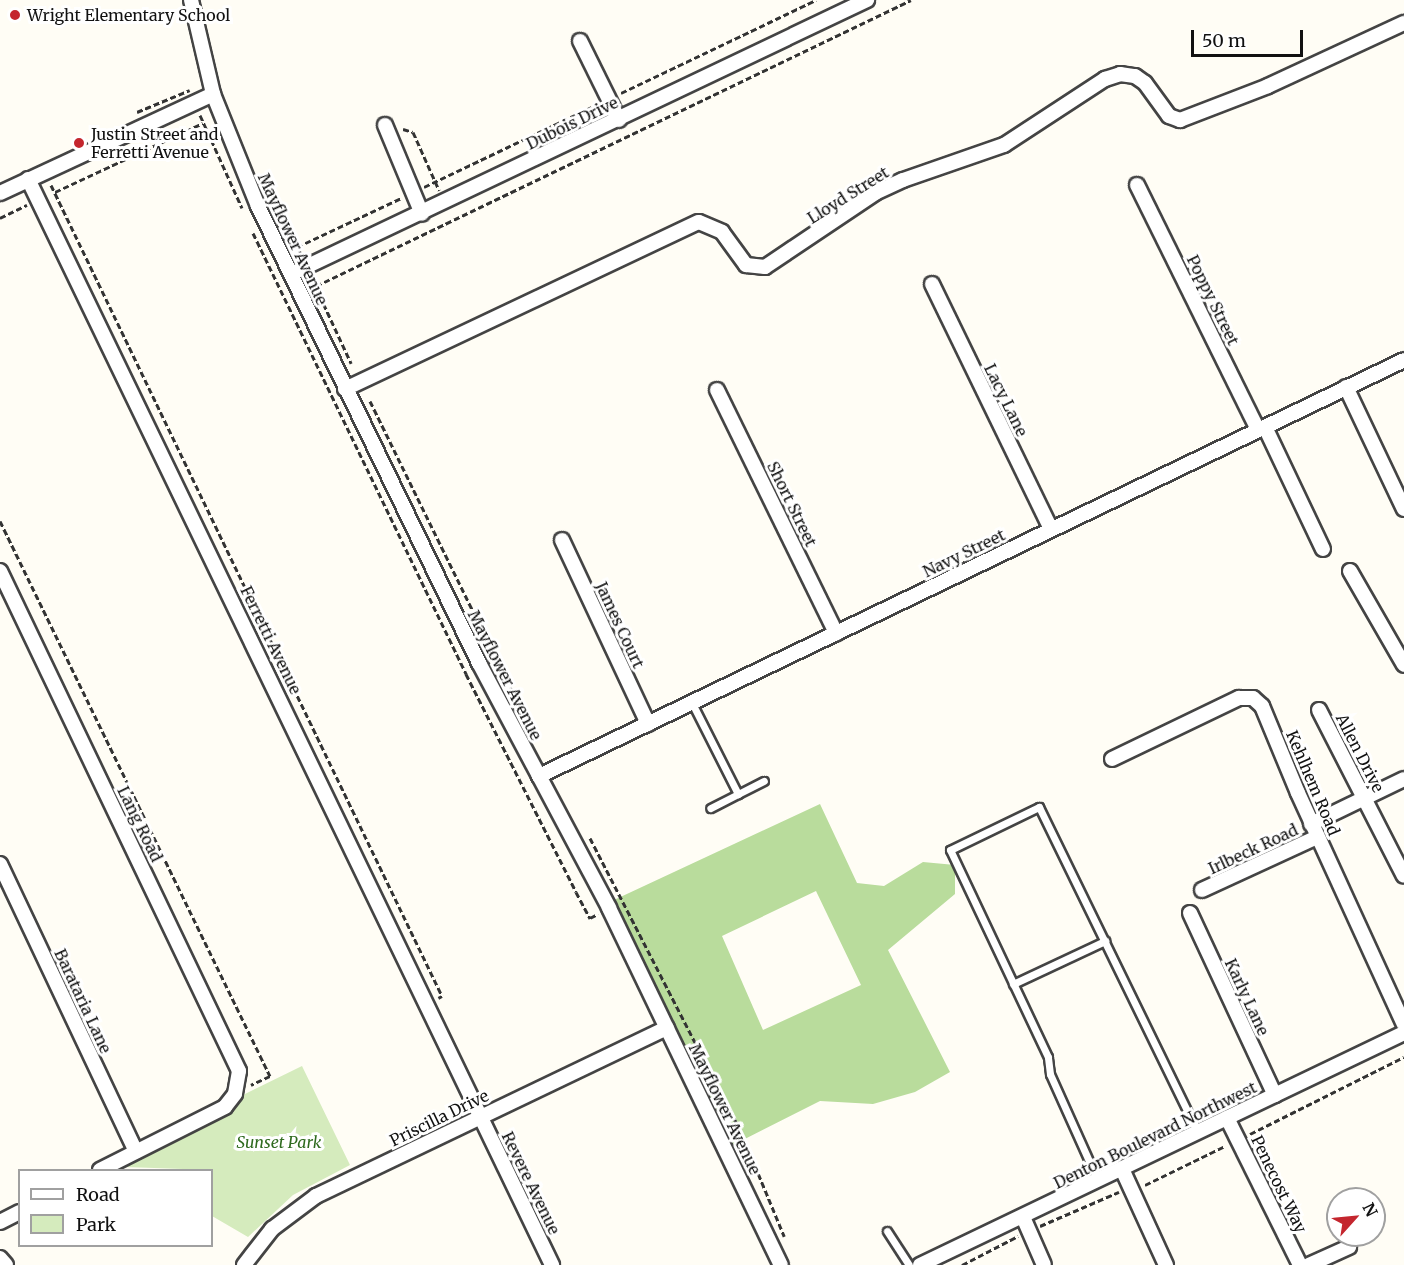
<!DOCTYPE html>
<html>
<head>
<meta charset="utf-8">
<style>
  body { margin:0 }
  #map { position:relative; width:1404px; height:1265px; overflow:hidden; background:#fffdf5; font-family:Merriweather,serif }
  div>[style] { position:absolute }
  .green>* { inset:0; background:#d5ebbd }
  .forest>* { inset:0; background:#b9dc9c }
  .path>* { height:3px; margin-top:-1.5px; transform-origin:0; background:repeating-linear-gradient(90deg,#333 0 6px,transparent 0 9px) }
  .roads { filter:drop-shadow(2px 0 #444) drop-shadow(-2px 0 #444) drop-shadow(0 2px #444) drop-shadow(0 -2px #444) }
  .lane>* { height:7px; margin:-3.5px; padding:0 3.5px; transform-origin:3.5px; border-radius:3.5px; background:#fff }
  .street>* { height:14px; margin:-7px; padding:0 7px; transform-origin:7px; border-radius:7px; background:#fff }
  .dots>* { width:16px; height:16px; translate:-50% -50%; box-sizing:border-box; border:3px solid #fff; border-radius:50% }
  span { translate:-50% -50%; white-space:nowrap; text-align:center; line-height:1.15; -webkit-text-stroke:6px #fff; paint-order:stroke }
  .poi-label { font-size:16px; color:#111 }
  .left { translate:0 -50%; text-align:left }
  .street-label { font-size:16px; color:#111 }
  .park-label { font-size:16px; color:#2f6b1f; font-style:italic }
  .legend { position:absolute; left:18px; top:1169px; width:195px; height:78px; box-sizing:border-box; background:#fff; border:2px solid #a0a0a0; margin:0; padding:8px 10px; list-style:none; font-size:18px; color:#111 }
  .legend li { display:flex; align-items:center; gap:12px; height:30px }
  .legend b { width:30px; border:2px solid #a0a0a0 }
  .north { position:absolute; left:1326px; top:1187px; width:60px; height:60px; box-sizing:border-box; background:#fff; border:2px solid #a0a0a0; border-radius:50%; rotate:63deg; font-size:16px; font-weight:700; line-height:24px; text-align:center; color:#111 }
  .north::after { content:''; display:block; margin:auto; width:21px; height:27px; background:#c4262e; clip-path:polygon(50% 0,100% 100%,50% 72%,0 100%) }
  .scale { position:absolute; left:1191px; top:30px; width:112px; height:27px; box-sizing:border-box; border:3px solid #111; border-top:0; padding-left:8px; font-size:18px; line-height:21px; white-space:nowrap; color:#111; -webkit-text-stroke:4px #fff; paint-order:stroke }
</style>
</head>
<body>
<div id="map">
  <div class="green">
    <i style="clip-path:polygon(302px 1066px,350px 1165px,293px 1195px,248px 1237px,212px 1216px,212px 1170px,125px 1167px,231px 1114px,243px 1095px)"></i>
  </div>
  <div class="forest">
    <i style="clip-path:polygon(evenodd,820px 804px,857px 883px,884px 886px,923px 862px,955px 865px,955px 894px,888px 950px,950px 1072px,915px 1092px,873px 1104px,820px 1101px,733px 1145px,614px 900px,820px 804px,816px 891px,861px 985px,763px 1030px,722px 936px,816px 891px)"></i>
  </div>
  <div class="path">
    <i style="left:621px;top:93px;width:216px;rotate:-25.5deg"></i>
    <i style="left:137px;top:112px;width:57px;rotate:-22.5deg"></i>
    <i style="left:200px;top:115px;width:102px;rotate:65.7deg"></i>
    <i style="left:403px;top:129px;width:10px;rotate:17deg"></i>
    <i style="left:413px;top:132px;width:64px;rotate:65.9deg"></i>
    <i style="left:51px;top:185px;width:900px;rotate:64.26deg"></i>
    <i style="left:442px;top:996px;width:4px;rotate:153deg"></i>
    <i style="left:424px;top:187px;width:191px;rotate:-25.5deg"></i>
    <i style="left:55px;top:192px;width:163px;rotate:-25deg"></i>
    <i style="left:0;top:218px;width:30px;rotate:-26deg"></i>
    <i style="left:279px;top:220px;width:5px;rotate:-22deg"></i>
    <i style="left:284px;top:218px;width:40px;rotate:65deg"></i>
    <i style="left:253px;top:233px;width:490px;rotate:64.2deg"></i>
    <i style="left:466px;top:674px;width:244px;rotate:63.2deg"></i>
    <i style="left:576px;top:892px;width:30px;rotate:62deg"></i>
    <i style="left:590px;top:918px;width:9px;rotate:-27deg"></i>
    <i style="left:297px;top:247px;width:115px;rotate:-25.2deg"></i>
    <i style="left:312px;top:279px;width:93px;rotate:65.1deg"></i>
    <i style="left:316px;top:286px;width:660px;rotate:-25.67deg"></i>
    <i style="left:370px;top:401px;width:330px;rotate:63.9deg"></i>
    <i style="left:0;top:521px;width:617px;rotate:64.06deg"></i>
    <i style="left:270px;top:1076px;width:21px;rotate:155deg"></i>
    <i style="left:590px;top:838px;width:331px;rotate:62.8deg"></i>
    <i style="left:741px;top:1132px;width:113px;rotate:67.5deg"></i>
    <i style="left:1250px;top:1134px;width:172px;rotate:-26.6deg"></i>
    <i style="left:1145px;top:1185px;width:89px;rotate:-26deg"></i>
    <i style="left:1040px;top:1226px;width:86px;rotate:-23.3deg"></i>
    <i style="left:962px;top:1265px;width:63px;rotate:-27.4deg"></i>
  </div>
  <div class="roads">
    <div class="lane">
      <i style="left:692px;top:703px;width:102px;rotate:63.2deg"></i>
      <i style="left:738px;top:794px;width:31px;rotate:153deg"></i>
      <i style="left:738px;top:794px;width:29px;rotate:-27deg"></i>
      <i style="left:1013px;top:984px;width:102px;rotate:-25.1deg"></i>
      <i style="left:1098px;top:1181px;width:117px;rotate:-114.2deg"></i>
      <i style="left:1050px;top:1074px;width:17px;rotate:-97deg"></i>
      <i style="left:1048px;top:1057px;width:229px;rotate:-115.3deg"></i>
      <i style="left:950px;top:850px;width:99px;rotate:-25.8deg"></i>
      <i style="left:1039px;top:807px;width:363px;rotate:64deg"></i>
      <i style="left:887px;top:1231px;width:40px;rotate:57.1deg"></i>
    </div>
    <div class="street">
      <i style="left:191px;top:0;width:97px;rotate:76.8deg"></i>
      <i style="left:213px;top:94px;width:121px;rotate:68.1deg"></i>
      <i style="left:258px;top:206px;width:508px;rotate:64.19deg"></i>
      <i style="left:479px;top:663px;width:277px;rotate:62deg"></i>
      <i style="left:609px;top:908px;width:396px;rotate:64.3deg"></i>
      <i style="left:580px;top:41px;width:88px;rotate:63.7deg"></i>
      <i style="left:385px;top:125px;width:96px;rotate:67.4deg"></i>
      <i style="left:28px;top:179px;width:1206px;rotate:64.24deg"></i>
      <i style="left:1137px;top:185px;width:273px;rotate:63.7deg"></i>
      <i style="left:0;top:193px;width:235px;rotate:-24.9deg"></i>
      <i style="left:291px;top:274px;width:638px;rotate:-25.44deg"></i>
      <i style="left:932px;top:284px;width:272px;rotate:64.1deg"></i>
      <i style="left:1346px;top:387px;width:135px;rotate:64.6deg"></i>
      <i style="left:345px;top:389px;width:391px;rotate:-25.3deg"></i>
      <i style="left:699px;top:222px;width:25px;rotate:23deg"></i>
      <i style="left:722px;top:232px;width:41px;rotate:54deg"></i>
      <i style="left:746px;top:265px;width:19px;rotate:6deg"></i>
      <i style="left:765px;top:267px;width:133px;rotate:-33.9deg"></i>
      <i style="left:875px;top:193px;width:31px;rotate:-25deg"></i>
      <i style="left:903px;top:180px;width:107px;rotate:-19.1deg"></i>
      <i style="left:1004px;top:145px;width:121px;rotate:-33.2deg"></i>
      <i style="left:1105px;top:79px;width:16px;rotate:-18deg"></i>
      <i style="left:1120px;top:74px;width:15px;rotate:8deg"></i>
      <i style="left:1135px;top:76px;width:12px;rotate:35deg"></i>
      <i style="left:1145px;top:83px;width:41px;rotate:54deg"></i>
      <i style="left:1169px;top:116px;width:12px;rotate:20deg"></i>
      <i style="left:1180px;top:120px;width:94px;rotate:-21.1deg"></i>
      <i style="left:1268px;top:86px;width:150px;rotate:-24.9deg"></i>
      <i style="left:717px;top:390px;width:271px;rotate:63.9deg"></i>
      <i style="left:1265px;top:427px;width:135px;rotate:64.6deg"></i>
      <i style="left:562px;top:540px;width:203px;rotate:64.9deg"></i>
      <i style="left:0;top:571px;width:554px;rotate:64.45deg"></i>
      <i style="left:239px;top:1071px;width:23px;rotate:100deg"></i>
      <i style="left:235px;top:1094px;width:16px;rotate:128deg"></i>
      <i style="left:225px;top:1107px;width:140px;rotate:153.3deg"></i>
      <i style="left:1350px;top:571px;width:108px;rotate:60.1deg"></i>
      <i style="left:1319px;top:710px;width:186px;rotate:62.9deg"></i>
      <i style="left:1112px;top:759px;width:141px;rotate:-25.7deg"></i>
      <i style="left:1239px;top:698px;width:14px"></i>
      <i style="left:1253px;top:698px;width:12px;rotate:42deg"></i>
      <i style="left:1262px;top:706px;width:94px;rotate:67.5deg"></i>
      <i style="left:1298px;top:793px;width:254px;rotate:65.4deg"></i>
      <i style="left:539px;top:776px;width:960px;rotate:-25.68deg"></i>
      <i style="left:1311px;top:824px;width:103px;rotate:-25.8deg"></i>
      <i style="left:0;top:864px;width:318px;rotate:64.7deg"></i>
      <i style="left:1202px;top:890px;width:127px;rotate:-24.7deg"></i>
      <i style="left:1190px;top:913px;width:201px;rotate:65deg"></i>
      <i style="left:1227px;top:1118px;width:164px;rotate:63.6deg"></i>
      <i style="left:1122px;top:1169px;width:106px;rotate:65.4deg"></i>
      <i style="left:1023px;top:1217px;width:52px;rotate:66.4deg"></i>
      <i style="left:0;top:1222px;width:22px;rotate:-27deg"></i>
      <i style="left:0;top:1258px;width:9px;rotate:49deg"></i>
      <i style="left:244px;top:1265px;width:46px;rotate:-52.1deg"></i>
      <i style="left:272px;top:1229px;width:55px;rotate:-36.9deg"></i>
      <i style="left:316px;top:1196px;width:389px;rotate:-25.6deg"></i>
      <i style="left:920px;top:1265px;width:537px;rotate:-25.61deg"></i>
      <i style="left:1309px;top:1265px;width:44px;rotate:-24.2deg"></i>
    </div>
  </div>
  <div class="dots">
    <i style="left:15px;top:15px;background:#c4262e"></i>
    <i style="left:79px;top:143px;background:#c4262e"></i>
  </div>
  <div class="poi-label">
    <span class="left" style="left:27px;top:15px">Wright Elementary School</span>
    <span class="left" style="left:91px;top:143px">Justin Street and<br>Ferretti Avenue</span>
  </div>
  <div class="street-label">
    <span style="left:572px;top:123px;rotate:-26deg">Dubois Drive</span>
    <span style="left:848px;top:195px;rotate:-32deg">Lloyd Street</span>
    <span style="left:293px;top:239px;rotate:65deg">Mayflower Avenue</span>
    <span style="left:1213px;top:300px;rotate:64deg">Poppy Street</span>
    <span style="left:1006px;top:400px;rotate:64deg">Lacy Lane</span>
    <span style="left:792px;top:504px;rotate:64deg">Short Street</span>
    <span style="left:964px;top:553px;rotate:-26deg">Navy Street</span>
    <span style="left:620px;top:625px;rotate:65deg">James Court</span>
    <span style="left:271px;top:640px;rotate:64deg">Ferretti Avenue</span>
    <span style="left:505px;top:675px;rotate:63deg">Mayflower Avenue</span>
    <span style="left:1360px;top:753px;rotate:63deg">Allen Drive</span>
    <span style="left:1313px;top:783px;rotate:67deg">Kehlhem Road</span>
    <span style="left:140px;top:824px;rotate:64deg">Lang Road</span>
    <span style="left:1253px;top:849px;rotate:-25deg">Irlbeck Road</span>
    <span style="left:1247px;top:997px;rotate:65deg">Karly Lane</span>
    <span style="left:83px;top:1001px;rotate:65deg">Barataria Lane</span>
    <span style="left:725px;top:1109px;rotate:64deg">Mayflower Avenue</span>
    <span style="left:439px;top:1118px;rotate:-26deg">Priscilla Drive</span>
    <span style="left:1155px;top:1135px;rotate:-26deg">Denton Boulevard Northwest</span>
    <span style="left:531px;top:1183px;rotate:64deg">Revere Avenue</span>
    <span style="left:1279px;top:1184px;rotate:64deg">Penecost Way</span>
  </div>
  <div class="park-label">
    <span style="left:279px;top:1142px">Sunset Park</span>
  </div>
  <ul class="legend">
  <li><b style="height:8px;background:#fff"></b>Road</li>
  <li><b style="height:16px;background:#d5ebbd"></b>Park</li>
  </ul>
  <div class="north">N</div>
  <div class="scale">50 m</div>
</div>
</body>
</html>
